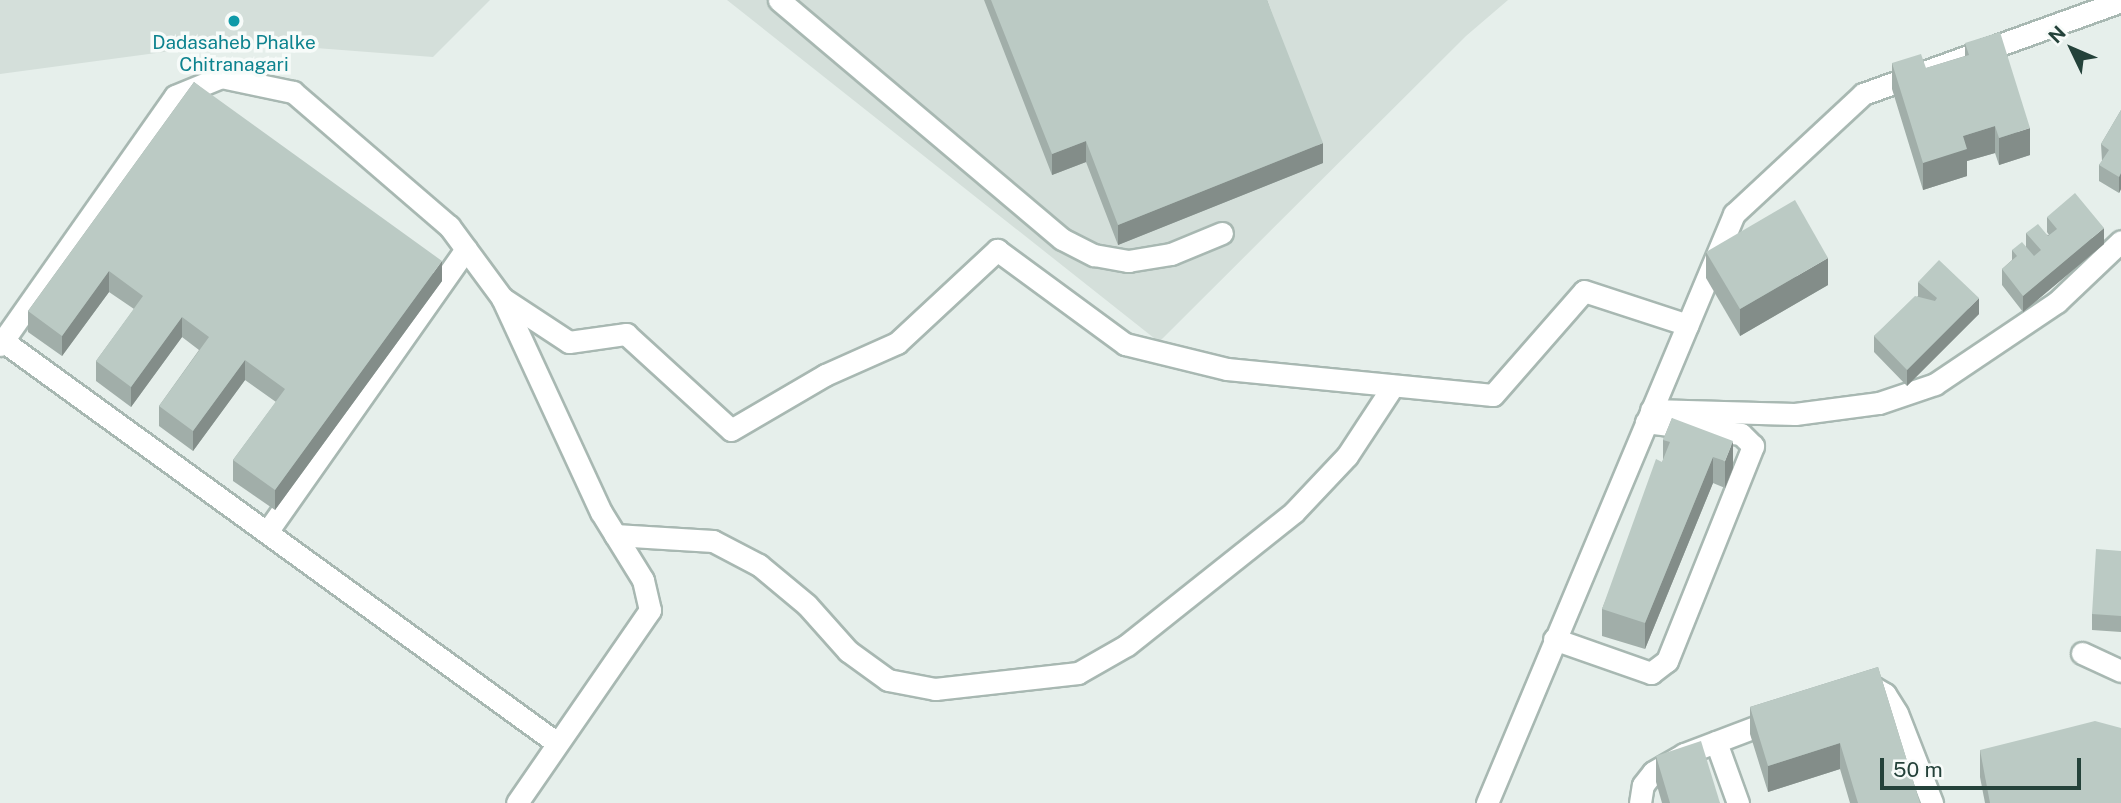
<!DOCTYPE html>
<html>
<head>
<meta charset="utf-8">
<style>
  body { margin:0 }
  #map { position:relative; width:2121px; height:803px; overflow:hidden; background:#e6efeb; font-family:"Public Sans",sans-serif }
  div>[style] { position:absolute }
  .built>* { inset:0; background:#d4dfda }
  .roads { filter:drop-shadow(2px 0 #a8b8b2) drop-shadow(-2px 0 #a8b8b2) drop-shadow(0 2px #a8b8b2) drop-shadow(0 -2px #a8b8b2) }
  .minor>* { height:21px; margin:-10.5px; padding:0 10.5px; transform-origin:10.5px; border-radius:10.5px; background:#fff }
  .wall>* { inset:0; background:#a1aea9 }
  .shaded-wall>* { inset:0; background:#838d89 }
  .building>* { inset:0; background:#bbcac4 }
  .dots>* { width:19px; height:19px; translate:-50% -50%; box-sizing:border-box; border:4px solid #f7fbf9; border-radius:50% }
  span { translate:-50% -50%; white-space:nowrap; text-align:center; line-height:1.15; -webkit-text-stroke:7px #f7fbf9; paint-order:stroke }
  .culture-label { font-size:19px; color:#0d838f }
  .north { position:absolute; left:2037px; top:14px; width:70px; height:70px; -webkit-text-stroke:5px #f7fbf9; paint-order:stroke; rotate:314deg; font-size:19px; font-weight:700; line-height:28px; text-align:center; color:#24423a }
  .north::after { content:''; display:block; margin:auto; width:24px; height:32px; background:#24423a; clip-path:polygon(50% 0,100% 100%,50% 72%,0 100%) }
  .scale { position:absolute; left:1880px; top:758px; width:201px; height:32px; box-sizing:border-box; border:4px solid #24423a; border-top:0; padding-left:9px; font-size:21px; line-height:24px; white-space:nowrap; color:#24423a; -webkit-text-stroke:5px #f7fbf9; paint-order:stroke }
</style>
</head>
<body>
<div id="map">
  <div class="built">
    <i style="clip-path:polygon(0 0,490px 0,433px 57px,238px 42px,0 74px)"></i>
    <i style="clip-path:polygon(727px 0,1508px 0,1466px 36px,1159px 342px)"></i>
  </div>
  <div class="roads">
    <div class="minor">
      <i style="left:779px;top:0;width:370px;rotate:40.2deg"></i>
      <i style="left:1062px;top:239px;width:36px;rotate:27deg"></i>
      <i style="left:1094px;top:255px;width:35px;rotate:10deg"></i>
      <i style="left:1128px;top:261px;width:44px;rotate:-9.2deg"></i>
      <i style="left:1171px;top:254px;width:55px;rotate:-22.4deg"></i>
      <i style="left:502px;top:298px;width:80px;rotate:33.3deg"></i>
      <i style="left:569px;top:342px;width:58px;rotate:-8deg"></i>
      <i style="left:626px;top:334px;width:142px;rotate:42.4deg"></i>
      <i style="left:731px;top:430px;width:109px;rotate:-30.3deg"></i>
      <i style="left:825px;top:375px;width:79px;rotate:-24deg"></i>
      <i style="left:897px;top:343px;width:137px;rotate:-42.9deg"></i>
      <i style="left:997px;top:250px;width:159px;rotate:36.3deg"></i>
      <i style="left:1125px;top:344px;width:105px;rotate:13.8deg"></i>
      <i style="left:1227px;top:369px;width:267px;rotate:5.6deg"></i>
      <i style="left:1493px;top:395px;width:138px;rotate:-48.8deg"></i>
      <i style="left:1584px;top:291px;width:109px;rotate:18.1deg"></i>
      <i style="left:3px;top:341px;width:684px;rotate:35.97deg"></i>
      <i style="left:0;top:345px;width:304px;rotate:-54.9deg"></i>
      <i style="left:175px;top:96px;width:50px;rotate:-22.4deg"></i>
      <i style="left:221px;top:77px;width:74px;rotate:11.8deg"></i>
      <i style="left:293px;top:92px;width:206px;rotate:40.7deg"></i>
      <i style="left:449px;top:226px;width:89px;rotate:53.6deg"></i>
      <i style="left:502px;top:298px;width:236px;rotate:65.2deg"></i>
      <i style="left:601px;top:512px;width:80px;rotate:58.3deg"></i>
      <i style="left:643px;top:580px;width:31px;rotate:77deg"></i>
      <i style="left:650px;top:610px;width:234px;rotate:124.6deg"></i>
      <i style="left:1651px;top:410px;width:144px;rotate:1.6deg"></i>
      <i style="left:1795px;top:414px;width:85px;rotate:-7.5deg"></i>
      <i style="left:1879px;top:403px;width:59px;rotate:-18.7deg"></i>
      <i style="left:1935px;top:384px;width:147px;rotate:-33.9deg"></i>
      <i style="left:2057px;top:302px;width:88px;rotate:-43.6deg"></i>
      <i style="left:267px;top:532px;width:346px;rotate:-54.9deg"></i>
      <i style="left:615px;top:535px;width:98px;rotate:3.5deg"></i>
      <i style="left:713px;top:541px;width:52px;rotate:27.6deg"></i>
      <i style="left:759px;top:565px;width:62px;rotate:39.8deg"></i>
      <i style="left:807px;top:605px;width:62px;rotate:48.3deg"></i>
      <i style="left:848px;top:651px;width:49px;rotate:35.9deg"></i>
      <i style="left:888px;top:680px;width:48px;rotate:10.8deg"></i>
      <i style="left:935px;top:689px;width:144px;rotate:-6.4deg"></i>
      <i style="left:1078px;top:673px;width:56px;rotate:-29.7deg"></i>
      <i style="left:1127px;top:645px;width:213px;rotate:-38.5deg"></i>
      <i style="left:1294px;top:512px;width:77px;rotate:-46.6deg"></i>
      <i style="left:1347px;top:456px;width:84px;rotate:-56.7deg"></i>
      <i style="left:1554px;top:639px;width:103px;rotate:19.3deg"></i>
      <i style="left:1651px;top:673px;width:20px;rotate:-37deg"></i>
      <i style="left:1667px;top:661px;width:232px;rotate:-68.2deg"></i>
      <i style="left:1753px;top:446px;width:17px;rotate:-135deg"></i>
      <i style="left:1741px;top:434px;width:96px;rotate:-172.8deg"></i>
      <i style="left:2082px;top:653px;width:43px;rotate:24.8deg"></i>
      <i style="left:1862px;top:687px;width:11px"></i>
      <i style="left:1873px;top:687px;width:14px;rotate:30deg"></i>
      <i style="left:1885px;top:694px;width:22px;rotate:58deg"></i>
      <i style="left:1897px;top:713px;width:97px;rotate:68.7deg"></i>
      <i style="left:1716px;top:742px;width:65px;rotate:70.2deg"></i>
      <i style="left:1487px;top:803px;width:639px;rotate:-67.25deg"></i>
      <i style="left:1734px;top:214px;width:176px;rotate:-42.9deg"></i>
      <i style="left:1863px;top:94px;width:274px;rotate:-19.8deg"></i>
      <i style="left:1640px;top:803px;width:18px;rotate:-81deg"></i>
      <i style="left:1643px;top:785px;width:16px;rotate:-52deg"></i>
      <i style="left:1653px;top:772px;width:36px;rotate:-30deg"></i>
      <i style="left:1684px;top:754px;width:98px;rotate:-20.8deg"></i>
    </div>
  </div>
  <div class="wall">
    <i style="clip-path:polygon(984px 0,1267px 0,1323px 163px,1118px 245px,1086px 162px,1052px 175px)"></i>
    <i style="clip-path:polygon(1965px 43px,2030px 155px,1999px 165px,1995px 153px,1967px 161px,1967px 176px,1923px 190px,1892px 89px,1892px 63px,1926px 68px,1965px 56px)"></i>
    <i style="clip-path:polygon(194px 82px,442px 281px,275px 510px,233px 481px,233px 460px,276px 402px,245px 380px,193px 451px,159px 426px,159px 406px,199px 350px,182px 337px,131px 407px,96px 381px,96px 361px,134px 309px,109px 292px,62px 356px,28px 332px,28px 311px)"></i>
    <i style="clip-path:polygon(2121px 110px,2121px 189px,2119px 193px,2099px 181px,2099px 165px,2102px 161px,2101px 144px)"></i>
    <i style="clip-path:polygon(2047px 217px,2104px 244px,2023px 312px,2002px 285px,2002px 269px,2012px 260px,2012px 250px,2026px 247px,2026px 233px,2049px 235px,2047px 232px)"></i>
    <i style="clip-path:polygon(1706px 252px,1828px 285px,1740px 336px,1706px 278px)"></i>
    <i style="clip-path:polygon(1918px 282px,1979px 314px,1907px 386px,1874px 352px,1874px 336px,1918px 296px)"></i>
    <i style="clip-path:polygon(1672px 418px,1733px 468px,1725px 488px,1713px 483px,1645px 649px,1602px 636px,1602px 609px,1663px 460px,1663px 440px)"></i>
    <i style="clip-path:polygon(2121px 551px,2121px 632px,2092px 630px,2092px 614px)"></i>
    <i style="clip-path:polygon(1878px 667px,1920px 803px,1850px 803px,1840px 769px,1768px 792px,1750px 734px,1750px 707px)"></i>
    <i style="clip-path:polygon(1980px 750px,2121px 803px,1985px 803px,1980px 777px)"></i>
    <i style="clip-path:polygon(1656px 756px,1720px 803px,1662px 803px,1656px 782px)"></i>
  </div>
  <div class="shaded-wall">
    <i style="clip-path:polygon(1995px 126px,1995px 153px,1967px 161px,1967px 176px,1923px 190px,1923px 163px,1963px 136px)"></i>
    <i style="clip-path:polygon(2030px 128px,2030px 155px,1999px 165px,1999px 138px)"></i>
    <i style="clip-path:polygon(1086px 141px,1086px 162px,1052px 175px,1052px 154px)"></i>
    <i style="clip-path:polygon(1323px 143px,1323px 163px,1118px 245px,1118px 225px)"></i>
    <i style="clip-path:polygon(2121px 173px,2121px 189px,2119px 193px,2119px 177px)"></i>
    <i style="clip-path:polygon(2104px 228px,2104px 244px,2023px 312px,2023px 296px)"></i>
    <i style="clip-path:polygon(1828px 258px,1828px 285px,1740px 336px,1740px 309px)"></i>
    <i style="clip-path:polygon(442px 261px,442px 281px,275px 510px,275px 490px)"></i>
    <i style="clip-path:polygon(109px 271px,109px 292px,62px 356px,62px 336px)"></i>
    <i style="clip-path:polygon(1979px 298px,1979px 314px,1907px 386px,1907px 370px)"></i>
    <i style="clip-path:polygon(182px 317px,182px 337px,131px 407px,131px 387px)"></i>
    <i style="clip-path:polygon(245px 360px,245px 380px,193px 451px,193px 431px)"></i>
    <i style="clip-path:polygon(1733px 441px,1733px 468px,1725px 488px,1725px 461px)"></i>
    <i style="clip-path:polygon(1713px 457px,1713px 483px,1645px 649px,1645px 623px)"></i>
    <i style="clip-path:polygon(1840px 743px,1840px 769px,1768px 792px,1768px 766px)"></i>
  </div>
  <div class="building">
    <i style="clip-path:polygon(991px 0,1267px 0,1323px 143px,1118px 225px,1086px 141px,1052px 154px)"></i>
    <i style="clip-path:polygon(2000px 32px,2030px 128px,1999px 138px,1995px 126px,1963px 136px,1967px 149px,1923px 163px,1892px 63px,1921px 54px,1926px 68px,1969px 55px,1965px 43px)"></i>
    <i style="clip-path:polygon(194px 82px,442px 261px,275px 490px,233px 460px,285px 389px,245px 360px,193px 431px,159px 406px,209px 337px,182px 317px,131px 387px,96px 361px,143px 296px,109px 271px,62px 336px,28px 311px)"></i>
    <i style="clip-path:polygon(2121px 110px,2121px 173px,2119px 177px,2099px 165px,2109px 150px,2101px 144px)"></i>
    <i style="clip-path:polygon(2075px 193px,2104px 228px,2023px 296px,2002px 269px,2017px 256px,2012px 250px,2022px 242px,2034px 256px,2041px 250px,2026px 233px,2038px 224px,2048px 236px,2057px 229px,2047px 217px)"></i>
    <i style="clip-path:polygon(1795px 200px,1828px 258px,1740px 309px,1706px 252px)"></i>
    <i style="clip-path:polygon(1939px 260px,1979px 298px,1907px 370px,1874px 336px,1915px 296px,1935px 301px,1937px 298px,1918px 282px)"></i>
    <i style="clip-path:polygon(1672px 418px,1733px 441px,1725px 461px,1713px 457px,1645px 623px,1602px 609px,1656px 459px,1662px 462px,1670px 442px,1663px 440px)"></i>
    <i style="clip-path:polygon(2096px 549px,2121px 551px,2121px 616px,2092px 614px)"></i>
    <i style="clip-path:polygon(1878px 667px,1920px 803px,1858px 803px,1840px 743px,1768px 766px,1750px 707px)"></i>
    <i style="clip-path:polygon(2095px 721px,2121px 728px,2121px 803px,1990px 803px,1980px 750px)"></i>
    <i style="clip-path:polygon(1701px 741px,1720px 803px,1670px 803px,1656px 756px)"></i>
  </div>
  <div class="dots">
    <i style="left:234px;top:21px;background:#0f9aa8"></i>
  </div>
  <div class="culture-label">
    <span style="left:234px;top:54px">Dadasaheb Phalke<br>Chitranagari</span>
  </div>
  <div class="north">N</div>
  <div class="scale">50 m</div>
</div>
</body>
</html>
